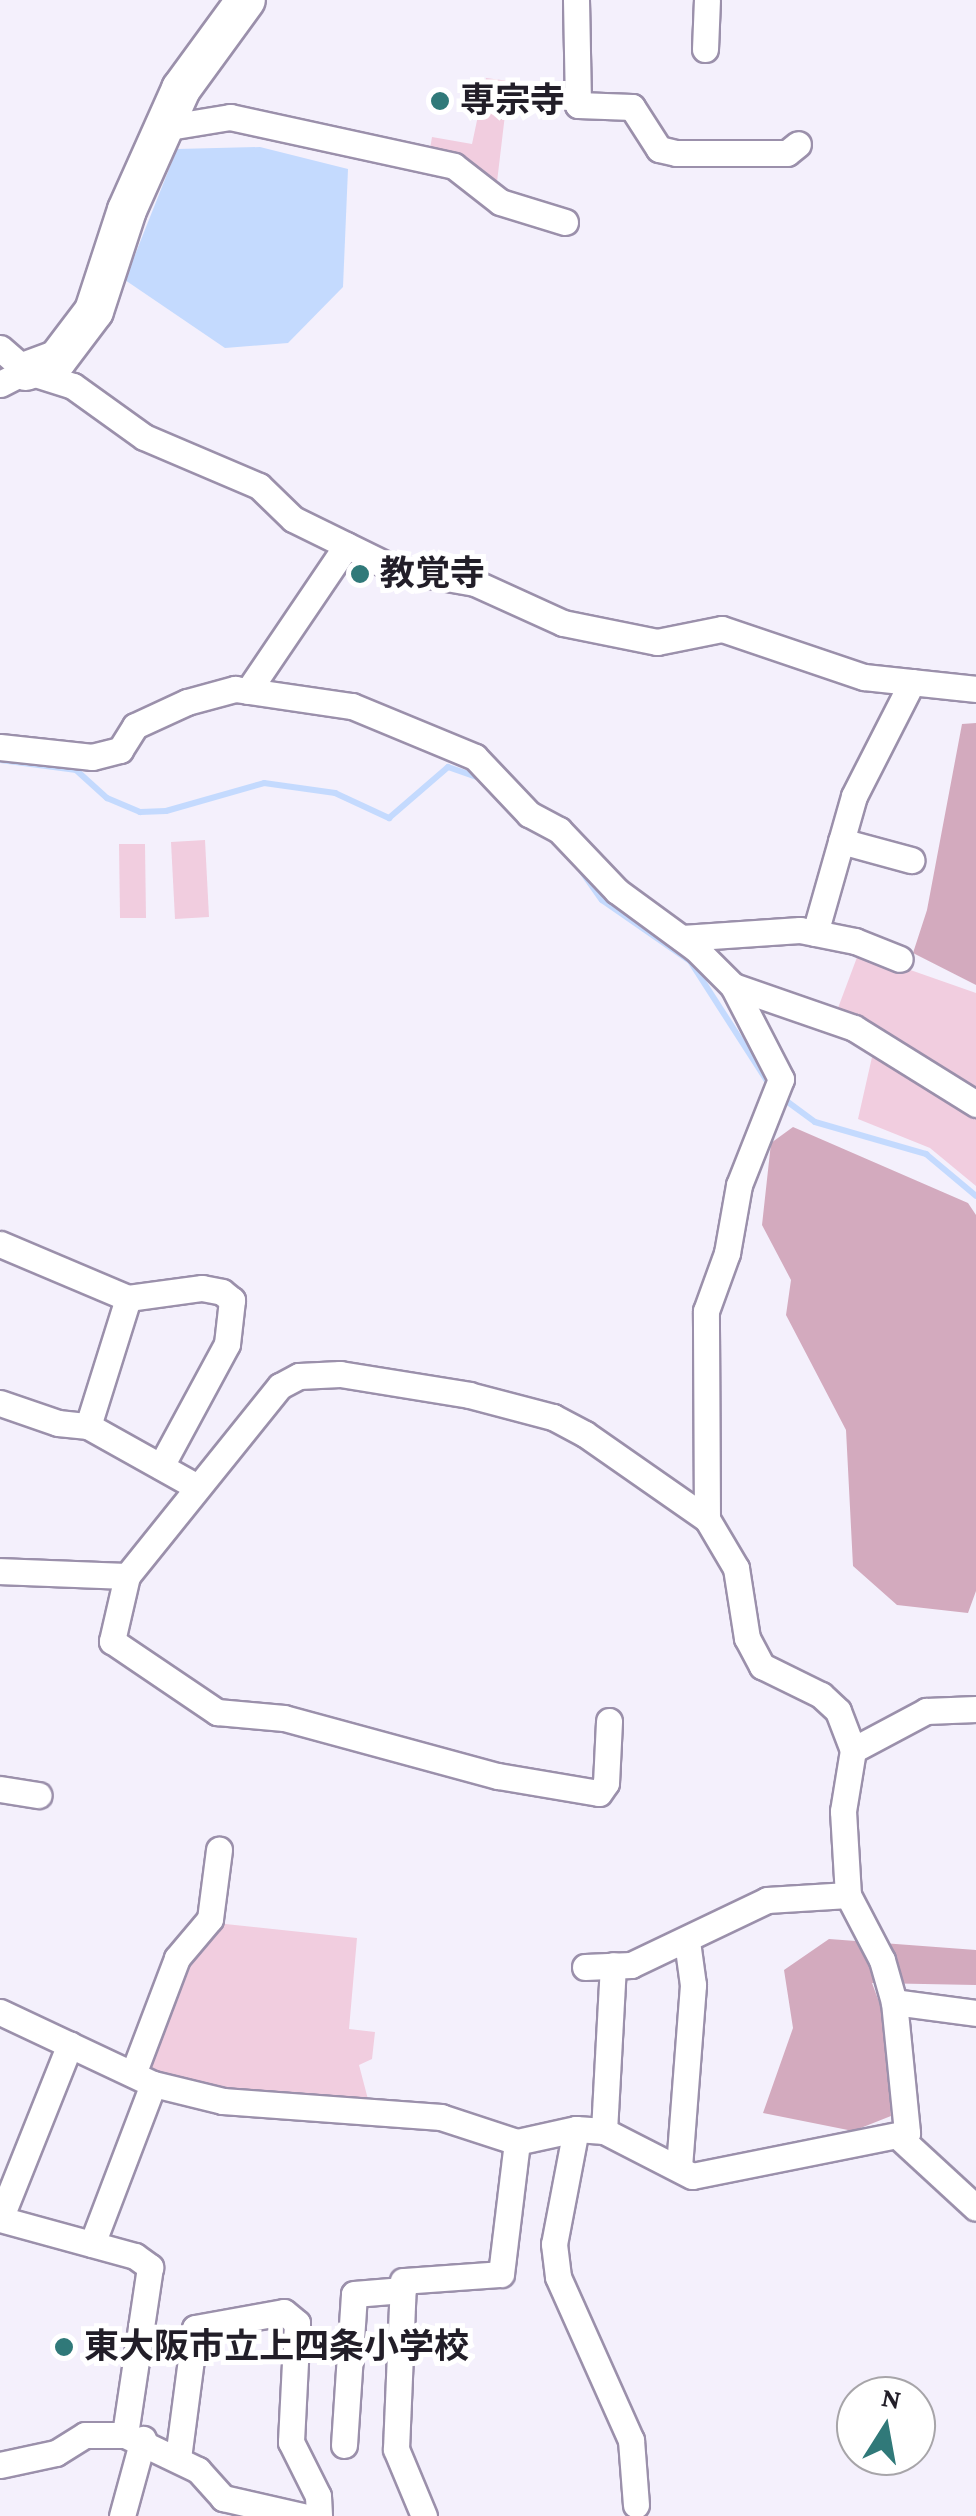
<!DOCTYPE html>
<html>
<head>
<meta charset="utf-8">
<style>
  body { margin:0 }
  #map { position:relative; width:976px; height:2516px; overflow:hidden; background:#f4f0fc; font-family:"Crimson Pro","Noto Sans JP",serif }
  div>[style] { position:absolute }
  .green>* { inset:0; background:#f1cddf }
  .forest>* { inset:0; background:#d3aabe }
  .water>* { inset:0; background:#c4dafe }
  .stream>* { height:6px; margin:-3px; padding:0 3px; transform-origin:3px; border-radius:3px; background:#c4dafe }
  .roads { filter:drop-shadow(2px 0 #9b90ab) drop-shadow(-2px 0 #9b90ab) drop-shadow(0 2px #9b90ab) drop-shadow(0 -2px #9b90ab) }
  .street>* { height:25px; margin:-12.5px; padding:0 12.5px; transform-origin:12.5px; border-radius:12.5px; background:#fff }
  .secondary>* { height:38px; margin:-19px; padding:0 19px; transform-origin:19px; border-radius:19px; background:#fff }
  .dots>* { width:28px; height:28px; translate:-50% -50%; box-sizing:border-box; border:5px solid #fff; border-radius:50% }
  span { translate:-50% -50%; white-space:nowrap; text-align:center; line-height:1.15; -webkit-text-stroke:10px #fff; paint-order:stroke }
  .poi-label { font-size:35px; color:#221e28; font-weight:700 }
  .left { translate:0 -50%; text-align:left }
  .north { position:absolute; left:836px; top:2376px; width:100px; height:100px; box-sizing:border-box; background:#fff; border:2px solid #a7a5a9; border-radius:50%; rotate:11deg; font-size:28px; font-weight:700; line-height:40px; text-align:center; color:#221e28 }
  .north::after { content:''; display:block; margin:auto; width:35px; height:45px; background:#307979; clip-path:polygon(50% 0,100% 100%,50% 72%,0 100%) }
</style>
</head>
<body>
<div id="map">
  <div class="green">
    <i style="clip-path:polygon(486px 78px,509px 81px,497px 182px,467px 163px,429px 155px,432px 137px,472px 144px)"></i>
    <i style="clip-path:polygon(205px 840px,209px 917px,175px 919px,171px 842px)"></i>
    <i style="clip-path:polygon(119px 844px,145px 844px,146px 918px,120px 918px)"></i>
    <i style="clip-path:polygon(859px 952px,976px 993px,976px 1186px,930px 1148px,858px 1119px,877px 1035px,838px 1008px)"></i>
    <i style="clip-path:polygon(216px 1923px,357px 1938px,349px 2029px,375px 2032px,372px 2059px,359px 2065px,370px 2107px,223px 2094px,140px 2073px,182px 1957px)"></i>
  </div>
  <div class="forest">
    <i style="clip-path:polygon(976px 723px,976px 985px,913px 953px,927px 910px,962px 724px)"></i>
    <i style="clip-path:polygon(793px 1127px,968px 1203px,976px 1215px,976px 1591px,968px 1613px,897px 1605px,853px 1566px,846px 1430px,786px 1315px,791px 1280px,762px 1225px,771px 1143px)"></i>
    <i style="clip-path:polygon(829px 1939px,976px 1950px,976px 1985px,872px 1983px,884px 2015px,891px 2116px,853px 2131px,763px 2113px,793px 2028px,784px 1970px)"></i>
  </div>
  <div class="water">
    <i style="clip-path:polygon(260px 147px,348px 169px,343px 287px,288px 343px,225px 348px,125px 280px,177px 149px)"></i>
  </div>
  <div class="stream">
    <i style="left:0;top:760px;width:77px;rotate:7.5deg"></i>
    <i style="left:76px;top:770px;width:42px;rotate:42.1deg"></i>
    <i style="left:107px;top:798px;width:36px;rotate:23deg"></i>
    <i style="left:140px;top:812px;width:26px;rotate:-2deg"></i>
    <i style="left:166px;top:811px;width:102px;rotate:-15.9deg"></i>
    <i style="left:264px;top:783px;width:72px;rotate:8deg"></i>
    <i style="left:335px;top:793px;width:60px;rotate:24.8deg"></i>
    <i style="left:389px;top:818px;width:78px;rotate:-40.8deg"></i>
    <i style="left:448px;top:767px;width:34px;rotate:19deg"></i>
    <i style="left:580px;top:869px;width:38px;rotate:55deg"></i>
    <i style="left:602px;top:900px;width:107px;rotate:34.7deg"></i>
    <i style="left:690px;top:961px;width:146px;rotate:57.3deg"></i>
    <i style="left:781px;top:1097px;width:42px;rotate:36.3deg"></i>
    <i style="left:815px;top:1122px;width:116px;rotate:16.1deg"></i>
    <i style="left:926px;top:1154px;width:65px;rotate:40deg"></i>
  </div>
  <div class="roads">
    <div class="street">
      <i style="left:576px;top:0;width:105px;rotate:88.9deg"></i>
      <i style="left:578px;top:105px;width:54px;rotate:2.1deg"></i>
      <i style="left:632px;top:107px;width:50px;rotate:57.3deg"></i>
      <i style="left:659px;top:149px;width:17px;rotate:13deg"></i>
      <i style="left:676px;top:153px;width:111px"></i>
      <i style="left:787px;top:153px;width:14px;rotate:-39deg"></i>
      <i style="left:705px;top:49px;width:49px;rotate:-87.7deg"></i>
      <i style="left:163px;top:128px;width:68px;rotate:-9.3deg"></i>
      <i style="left:230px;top:117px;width:229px;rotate:12.3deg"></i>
      <i style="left:454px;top:166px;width:58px;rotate:38deg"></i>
      <i style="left:500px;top:202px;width:68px;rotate:17.1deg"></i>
      <i style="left:0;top:348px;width:35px;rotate:41deg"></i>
      <i style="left:26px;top:371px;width:49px;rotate:17.7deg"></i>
      <i style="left:73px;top:386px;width:87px;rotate:35.7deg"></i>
      <i style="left:144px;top:437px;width:125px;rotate:23.1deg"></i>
      <i style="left:259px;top:486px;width:47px;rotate:44.1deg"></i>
      <i style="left:293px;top:519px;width:114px;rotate:26.1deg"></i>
      <i style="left:395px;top:569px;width:81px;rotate:9.9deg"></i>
      <i style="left:475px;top:583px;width:97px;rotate:24.4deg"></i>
      <i style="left:563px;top:623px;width:96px;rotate:11.4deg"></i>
      <i style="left:657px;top:642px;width:66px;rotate:-11.3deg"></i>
      <i style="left:722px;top:629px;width:150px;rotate:18.7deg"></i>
      <i style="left:864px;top:677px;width:113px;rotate:6.1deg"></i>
      <i style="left:0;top:384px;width:29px;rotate:-27deg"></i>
      <i style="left:248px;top:691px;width:176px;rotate:-55.9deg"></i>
      <i style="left:0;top:747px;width:93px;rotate:6.2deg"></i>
      <i style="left:92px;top:757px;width:29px;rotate:-14deg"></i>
      <i style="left:120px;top:750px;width:28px;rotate:-58deg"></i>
      <i style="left:135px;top:726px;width:57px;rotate:-24.8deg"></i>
      <i style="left:187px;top:702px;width:50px;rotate:-15.2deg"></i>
      <i style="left:235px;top:689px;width:118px;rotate:8.3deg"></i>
      <i style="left:352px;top:706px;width:133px;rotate:22.5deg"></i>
      <i style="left:475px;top:757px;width:79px;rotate:46.5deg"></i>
      <i style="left:529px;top:814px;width:34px;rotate:28deg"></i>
      <i style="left:559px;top:830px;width:84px;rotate:46.4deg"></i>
      <i style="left:617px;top:891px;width:97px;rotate:36.2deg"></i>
      <i style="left:695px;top:948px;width:54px;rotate:45deg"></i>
      <i style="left:733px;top:986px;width:128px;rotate:19.1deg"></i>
      <i style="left:854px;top:1028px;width:144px;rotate:31.9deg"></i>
      <i style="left:841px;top:841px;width:73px;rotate:15.2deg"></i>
      <i style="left:815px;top:933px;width:142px;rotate:-74.1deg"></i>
      <i style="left:854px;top:796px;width:128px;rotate:-63deg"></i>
      <i style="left:682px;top:938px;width:118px;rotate:-3.9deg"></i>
      <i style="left:800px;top:930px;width:56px;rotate:11.3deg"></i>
      <i style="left:855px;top:941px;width:48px;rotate:21.8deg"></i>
      <i style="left:0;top:1244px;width:139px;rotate:22.9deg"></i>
      <i style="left:0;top:1403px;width:61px;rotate:19deg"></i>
      <i style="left:58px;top:1423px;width:30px;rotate:6deg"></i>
      <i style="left:88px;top:1426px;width:125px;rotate:29.2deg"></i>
      <i style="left:88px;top:1426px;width:134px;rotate:-72.6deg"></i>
      <i style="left:128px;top:1298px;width:75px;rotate:-7.7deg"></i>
      <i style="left:202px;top:1288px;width:20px;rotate:11deg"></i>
      <i style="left:222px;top:1292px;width:13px;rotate:39deg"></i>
      <i style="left:232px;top:1300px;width:44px;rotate:96.5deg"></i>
      <i style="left:227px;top:1344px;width:139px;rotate:118.4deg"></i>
      <i style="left:707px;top:1519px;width:208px;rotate:-90.3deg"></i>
      <i style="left:706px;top:1311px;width:62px;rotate:-70.1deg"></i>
      <i style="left:727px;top:1253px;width:69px;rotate:-80deg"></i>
      <i style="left:739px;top:1185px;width:114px;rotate:-68.4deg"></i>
      <i style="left:781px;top:1079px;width:105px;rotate:-117.3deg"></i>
      <i style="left:0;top:1571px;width:127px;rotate:2.3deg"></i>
      <i style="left:127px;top:1576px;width:244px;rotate:-51.2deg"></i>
      <i style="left:280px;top:1386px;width:21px;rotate:-28deg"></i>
      <i style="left:299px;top:1376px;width:41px;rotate:-2.8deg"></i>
      <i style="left:340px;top:1374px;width:131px;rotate:9.2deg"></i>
      <i style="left:469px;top:1395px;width:87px;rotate:14.7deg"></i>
      <i style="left:553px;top:1417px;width:36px;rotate:28deg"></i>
      <i style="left:585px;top:1434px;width:149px;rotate:34.9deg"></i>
      <i style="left:707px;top:1519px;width:57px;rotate:59.4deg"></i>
      <i style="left:736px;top:1568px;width:71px;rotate:81.1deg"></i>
      <i style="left:747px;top:1638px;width:32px;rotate:62deg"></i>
      <i style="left:762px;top:1666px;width:66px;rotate:26.2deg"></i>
      <i style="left:821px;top:1695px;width:23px;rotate:43deg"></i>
      <i style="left:838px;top:1711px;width:42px;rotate:69deg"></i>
      <i style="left:853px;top:1750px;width:62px;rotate:99.3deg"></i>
      <i style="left:843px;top:1811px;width:84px;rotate:86.6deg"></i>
      <i style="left:848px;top:1895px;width:73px;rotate:62.4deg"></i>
      <i style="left:882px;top:1960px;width:44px;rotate:74.1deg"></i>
      <i style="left:894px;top:2002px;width:132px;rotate:84.3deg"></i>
      <i style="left:907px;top:2133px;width:219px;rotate:168.7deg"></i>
      <i style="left:692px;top:2176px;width:99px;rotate:-152.9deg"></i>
      <i style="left:604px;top:2131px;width:28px;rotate:-176deg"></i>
      <i style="left:576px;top:2129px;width:60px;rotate:167.6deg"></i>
      <i style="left:517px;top:2142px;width:80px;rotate:-161.8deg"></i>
      <i style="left:441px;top:2117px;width:219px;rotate:-175.8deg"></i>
      <i style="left:223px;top:2101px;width:72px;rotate:-166.3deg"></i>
      <i style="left:153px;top:2084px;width:169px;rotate:-154.8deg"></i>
      <i style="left:127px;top:1576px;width:67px;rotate:103deg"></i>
      <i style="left:112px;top:1641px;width:127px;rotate:34.1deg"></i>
      <i style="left:217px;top:1712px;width:67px;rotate:5.1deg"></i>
      <i style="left:284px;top:1718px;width:222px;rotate:15.2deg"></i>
      <i style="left:498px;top:1776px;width:102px;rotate:9.6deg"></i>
      <i style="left:599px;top:1793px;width:12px;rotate:-55deg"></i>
      <i style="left:606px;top:1783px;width:62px;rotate:-87.2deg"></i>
      <i style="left:853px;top:1750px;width:83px;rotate:-28.1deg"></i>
      <i style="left:926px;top:1711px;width:50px;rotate:-2.3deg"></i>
      <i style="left:0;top:1789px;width:39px;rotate:9deg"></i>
      <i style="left:585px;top:1967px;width:46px;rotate:-2.5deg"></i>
      <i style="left:631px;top:1965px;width:151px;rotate:-25.5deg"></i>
      <i style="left:767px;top:1900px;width:81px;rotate:-3.5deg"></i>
      <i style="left:894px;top:2002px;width:83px;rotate:7.6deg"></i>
      <i style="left:133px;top:2074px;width:124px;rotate:-69.2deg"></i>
      <i style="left:177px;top:1958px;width:51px;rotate:-49.8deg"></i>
      <i style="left:210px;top:1919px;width:70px;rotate:-82.6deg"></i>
      <i style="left:576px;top:2129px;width:117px;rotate:100.8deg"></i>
      <i style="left:554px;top:2244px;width:33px;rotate:83deg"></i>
      <i style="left:558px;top:2277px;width:179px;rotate:65.9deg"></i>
      <i style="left:631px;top:2440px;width:65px;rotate:85.6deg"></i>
      <i style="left:604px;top:2131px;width:166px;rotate:-86.9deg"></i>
      <i style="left:900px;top:2138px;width:103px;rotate:42.6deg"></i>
      <i style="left:679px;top:2167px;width:183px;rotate:-85.6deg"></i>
      <i style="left:693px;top:1985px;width:44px;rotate:-97.8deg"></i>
      <i style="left:0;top:2219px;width:140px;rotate:15.3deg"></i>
      <i style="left:135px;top:2256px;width:19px;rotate:36deg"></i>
      <i style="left:150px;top:2267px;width:170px;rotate:98.5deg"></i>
      <i style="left:0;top:2219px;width:188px;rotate:-68.2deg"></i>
      <i style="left:92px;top:2244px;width:171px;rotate:-69.1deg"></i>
      <i style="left:344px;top:2445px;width:151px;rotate:-86.2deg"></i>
      <i style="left:354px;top:2294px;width:49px;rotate:-4.7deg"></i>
      <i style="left:178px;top:2458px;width:131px;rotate:-82.5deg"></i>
      <i style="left:195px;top:2328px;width:90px;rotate:-10.2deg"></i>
      <i style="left:284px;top:2312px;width:17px;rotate:40deg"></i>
      <i style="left:297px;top:2323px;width:119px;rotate:92.9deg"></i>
      <i style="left:291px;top:2442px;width:60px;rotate:63.4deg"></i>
      <i style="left:318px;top:2496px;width:20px;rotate:87deg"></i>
      <i style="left:0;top:2465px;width:57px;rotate:-12.1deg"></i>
      <i style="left:56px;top:2453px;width:34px;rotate:-32deg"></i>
      <i style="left:85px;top:2435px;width:40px"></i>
      <i style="left:125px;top:2435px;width:81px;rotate:25.6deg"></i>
      <i style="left:198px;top:2470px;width:38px;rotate:48deg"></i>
      <i style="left:223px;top:2498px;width:81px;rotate:12.8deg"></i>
      <i style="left:122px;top:2516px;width:80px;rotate:-74.7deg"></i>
      <i style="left:424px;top:2516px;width:73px;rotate:-112.7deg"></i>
      <i style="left:396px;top:2449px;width:168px;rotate:-87.6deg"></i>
      <i style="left:403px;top:2281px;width:98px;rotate:-4.1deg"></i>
      <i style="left:501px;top:2274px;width:133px;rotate:-83.1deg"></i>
    </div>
    <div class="secondary">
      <i style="left:26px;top:371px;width:33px;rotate:-20deg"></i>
      <i style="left:57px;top:360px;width:61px;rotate:-52.9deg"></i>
      <i style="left:94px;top:311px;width:106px;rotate:-71.9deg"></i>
      <i style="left:127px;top:210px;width:133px;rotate:-65.9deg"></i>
      <i style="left:181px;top:89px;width:110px;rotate:-53.9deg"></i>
    </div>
  </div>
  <div class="dots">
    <i style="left:440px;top:101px;background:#307979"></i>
    <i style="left:360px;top:574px;background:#307979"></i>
    <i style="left:64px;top:2347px;background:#307979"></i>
  </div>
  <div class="poi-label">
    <span class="left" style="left:460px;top:101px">専宗寺</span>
    <span class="left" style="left:380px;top:574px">教覚寺</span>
    <span class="left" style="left:84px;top:2347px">東大阪市立上四条小学校</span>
  </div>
  <div class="north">N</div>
</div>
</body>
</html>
